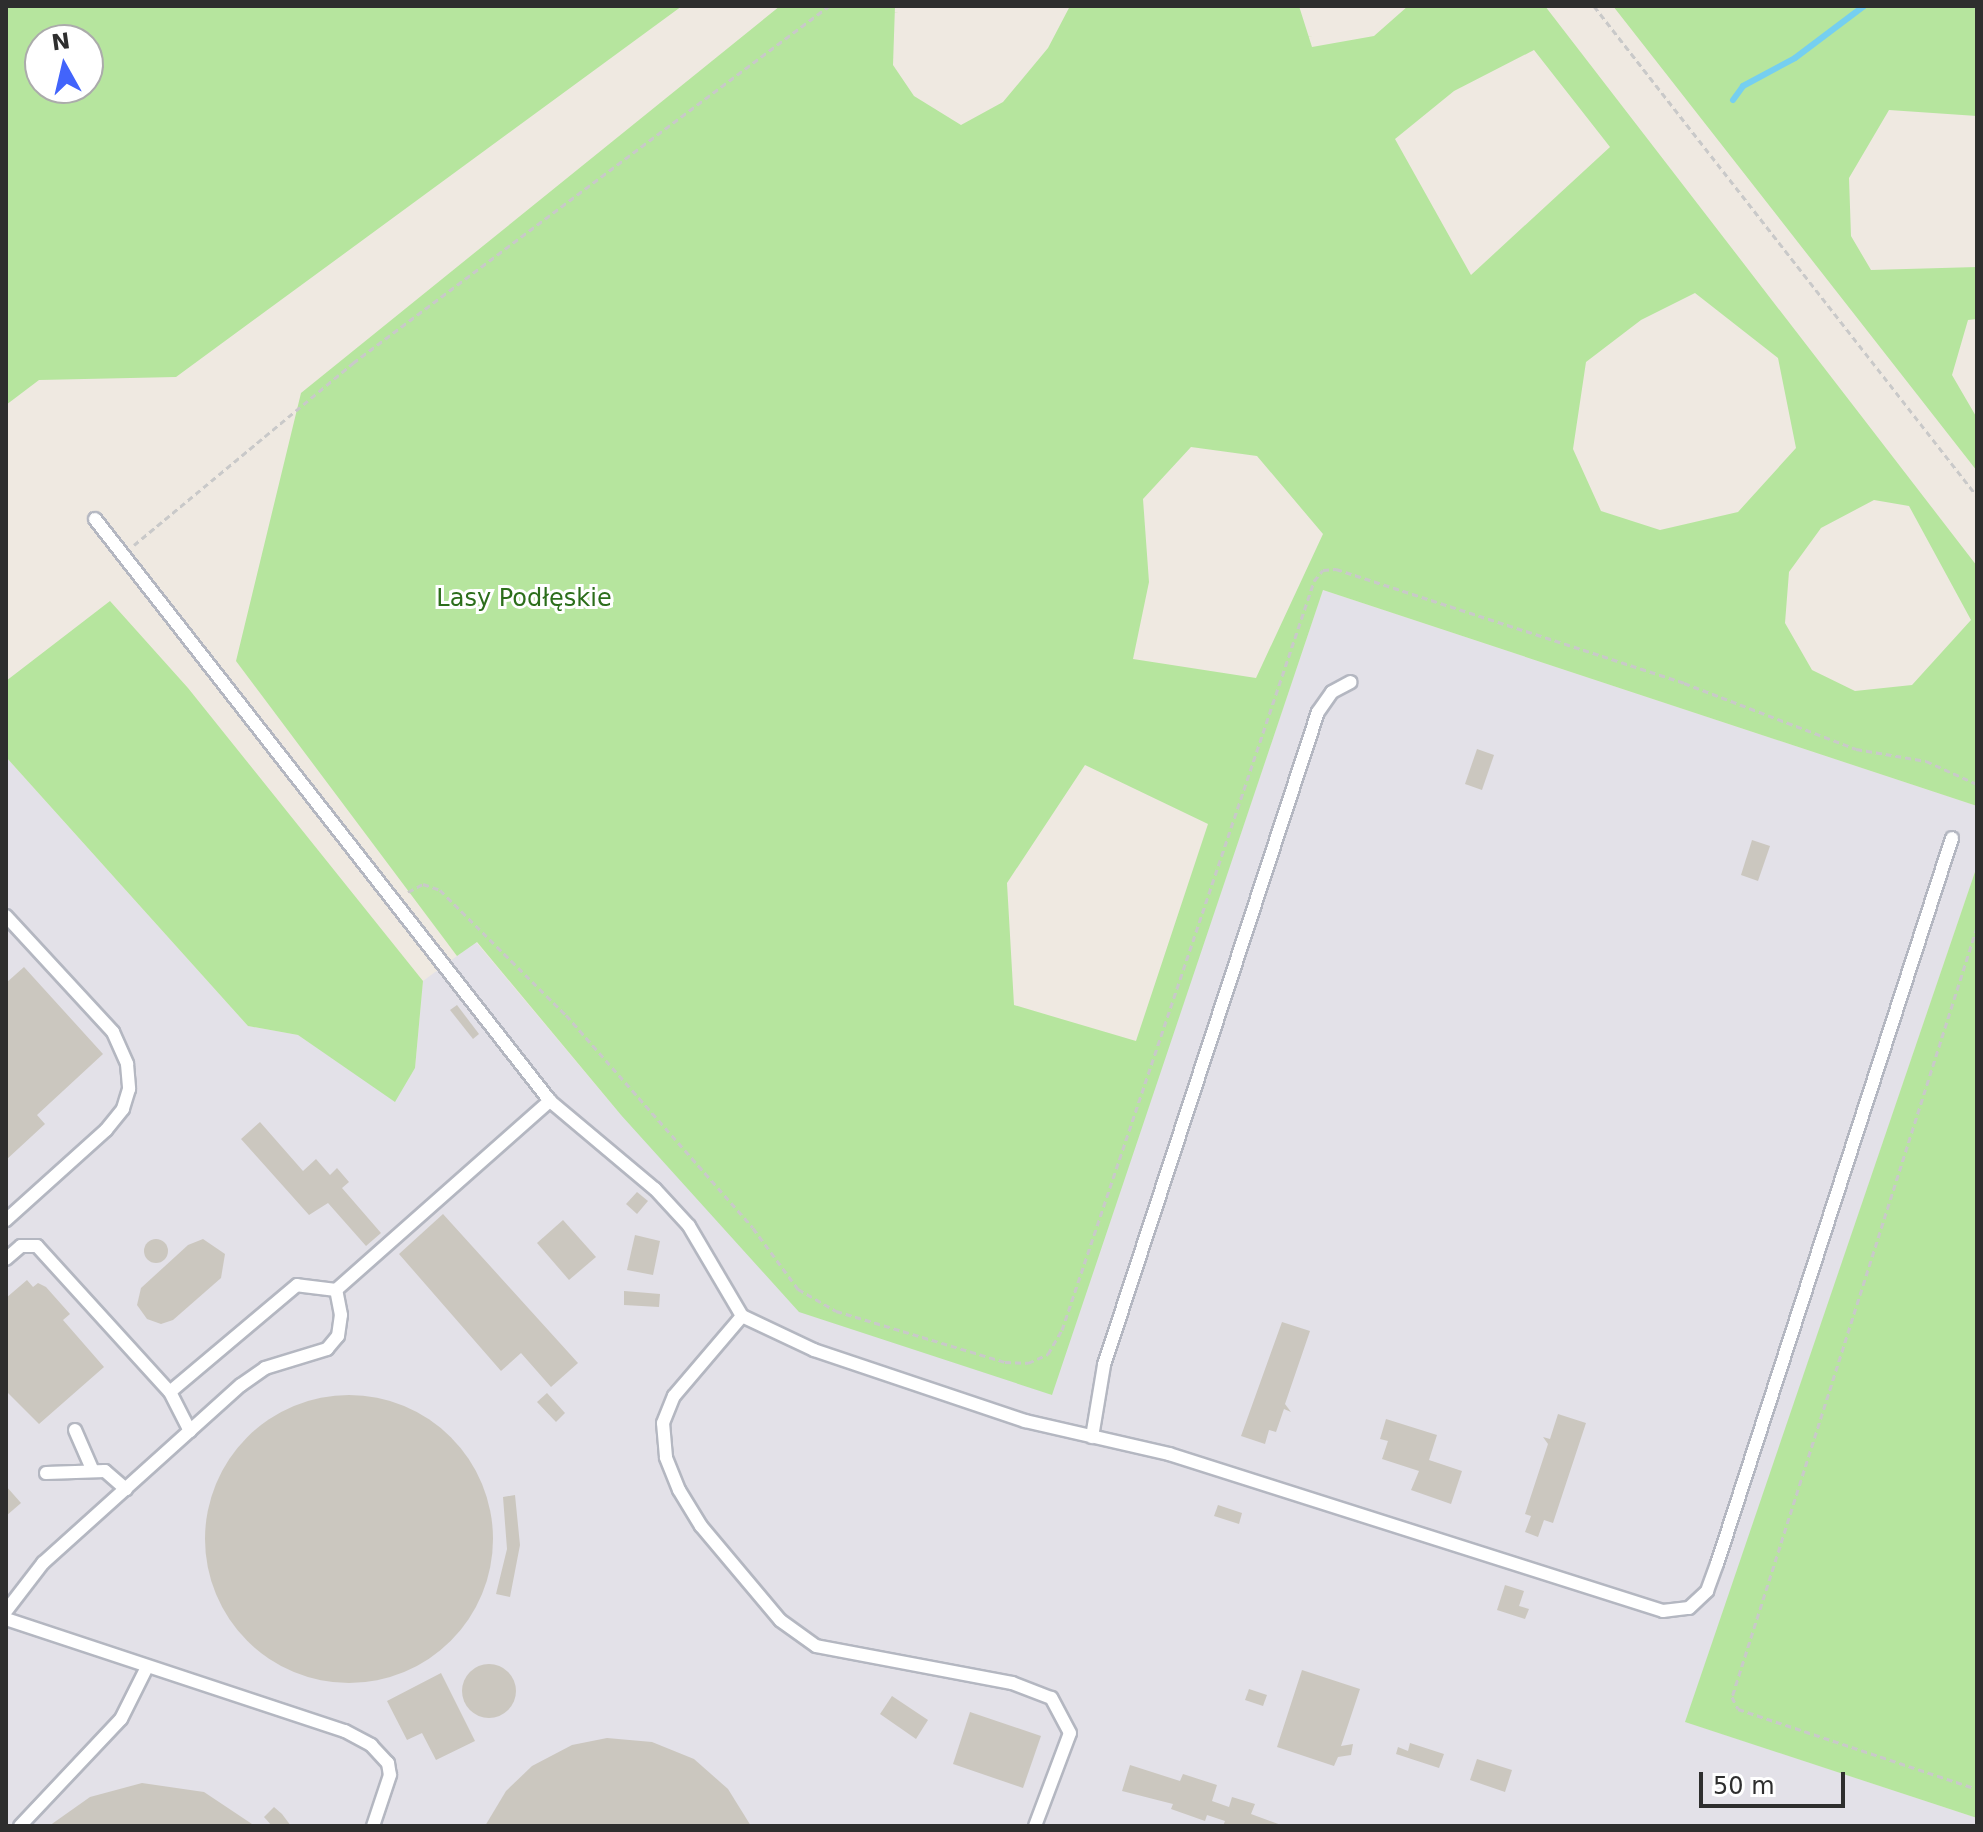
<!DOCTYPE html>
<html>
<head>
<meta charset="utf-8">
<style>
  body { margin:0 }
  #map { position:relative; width:1983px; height:1832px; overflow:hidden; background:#efe9e1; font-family:"DejaVu Sans",sans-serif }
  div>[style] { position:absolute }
  .industrial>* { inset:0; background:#e3e1e8 }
  .green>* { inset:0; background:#b6e59e }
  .stream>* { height:6px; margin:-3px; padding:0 3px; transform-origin:3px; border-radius:3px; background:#75cff0 }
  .building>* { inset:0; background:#cbc7bf }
  .round { border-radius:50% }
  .path>* { height:3px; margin-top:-1.5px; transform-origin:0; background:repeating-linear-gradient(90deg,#c9c9c9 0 6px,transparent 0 10px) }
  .roads { filter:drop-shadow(2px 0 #b4b7c1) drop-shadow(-2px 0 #b4b7c1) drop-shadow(0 2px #b4b7c1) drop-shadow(0 -2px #b4b7c1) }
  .lane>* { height:12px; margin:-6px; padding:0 6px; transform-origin:6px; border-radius:6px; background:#fff }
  span { translate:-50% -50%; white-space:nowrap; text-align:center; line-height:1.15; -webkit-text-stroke:6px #fff; paint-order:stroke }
  .park-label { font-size:24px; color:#2c6e1b }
  .frame { position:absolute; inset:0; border:8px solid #2e2e2e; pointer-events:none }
  .north { position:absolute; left:24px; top:24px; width:80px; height:80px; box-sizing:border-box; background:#fff; border:2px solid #ababab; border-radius:50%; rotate:352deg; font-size:22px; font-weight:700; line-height:32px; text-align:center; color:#2e2e2e }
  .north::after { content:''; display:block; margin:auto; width:28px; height:36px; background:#4264fb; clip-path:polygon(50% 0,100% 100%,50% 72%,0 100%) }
  .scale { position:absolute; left:1699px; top:1772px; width:146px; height:36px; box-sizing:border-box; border:4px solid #2e2e2e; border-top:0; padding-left:10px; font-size:24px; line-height:28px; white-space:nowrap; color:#2e2e2e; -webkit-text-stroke:6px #fff; paint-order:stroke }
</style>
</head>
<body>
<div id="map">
  <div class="industrial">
    <i style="clip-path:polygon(1323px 590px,1977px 806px,1977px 866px,1686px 1722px,1977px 1818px,1977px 1826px,6px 1826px,6px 757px,248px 1026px,298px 1035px,395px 1101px,415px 1068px,423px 981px,476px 942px,621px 1115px,1051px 1395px)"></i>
  </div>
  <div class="green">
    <i style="clip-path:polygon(evenodd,6px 6px,682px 6px,176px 377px,39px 380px,6px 405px,6px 6px,88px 40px,88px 88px,40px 88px,40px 40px,88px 40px)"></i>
    <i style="clip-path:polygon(evenodd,780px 6px,895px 6px,893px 65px,914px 96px,961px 125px,1003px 102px,1048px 48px,1070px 6px,1299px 6px,1312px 47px,1374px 36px,1408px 6px,1545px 6px,1977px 566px,1977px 806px,1323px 590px,1052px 1395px,799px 1312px,621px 1115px,477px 942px,457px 956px,236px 661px,301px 393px,780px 6px,1534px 50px,1610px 147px,1471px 275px,1395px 139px,1454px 91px,1534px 50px,780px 6px,1695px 293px,1778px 358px,1796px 448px,1738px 512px,1660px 530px,1601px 511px,1573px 449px,1586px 362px,1641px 320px,1695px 293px,780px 6px,1191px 447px,1257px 456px,1323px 534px,1256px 678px,1133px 659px,1149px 582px,1143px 499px,1191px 447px,780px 6px,1874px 500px,1909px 506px,1971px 620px,1912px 685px,1855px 691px,1812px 670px,1785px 623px,1789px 572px,1821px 528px,1874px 500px,780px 6px,1085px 765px,1208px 824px,1136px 1041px,1014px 1005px,1007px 883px,1085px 765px)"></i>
    <i style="clip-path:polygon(1613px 6px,1977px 6px,1977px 116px,1889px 110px,1849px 178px,1851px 236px,1871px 270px,1977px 267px,1977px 319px,1968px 320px,1952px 375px,1977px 418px,1977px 471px)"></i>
    <i style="clip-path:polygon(110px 601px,188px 688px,423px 981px,415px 1068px,395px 1102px,298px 1035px,248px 1026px,6px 757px,6px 681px)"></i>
    <i style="clip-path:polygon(1977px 866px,1977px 1818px,1685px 1722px)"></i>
  </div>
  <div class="stream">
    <i style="left:1733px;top:100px;width:17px;rotate:-54deg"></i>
    <i style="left:1743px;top:86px;width:59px;rotate:-28.3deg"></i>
    <i style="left:1795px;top:58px;width:86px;rotate:-37deg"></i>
  </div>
  <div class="building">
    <i style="clip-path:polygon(1477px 749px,1494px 755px,1482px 790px,1465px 784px)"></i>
    <i style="clip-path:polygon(1752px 840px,1770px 846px,1758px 881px,1741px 875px)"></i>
    <i style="clip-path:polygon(24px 967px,103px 1054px,37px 1115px,45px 1124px,6px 1160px,6px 983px)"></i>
    <i style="clip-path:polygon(457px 1005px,479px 1034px,473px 1039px,450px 1010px)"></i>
    <i style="clip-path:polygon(260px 1122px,303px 1171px,316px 1159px,330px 1175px,337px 1168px,349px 1182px,342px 1188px,381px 1233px,366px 1246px,328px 1203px,309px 1215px,241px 1139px)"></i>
    <i style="clip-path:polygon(637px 1192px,648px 1201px,637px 1214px,626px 1204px)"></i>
    <i style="clip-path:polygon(443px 1214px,578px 1363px,551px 1387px,521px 1353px,501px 1371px,399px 1254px)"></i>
    <i style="clip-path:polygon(563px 1220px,596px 1257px,569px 1280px,537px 1243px)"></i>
    <i style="clip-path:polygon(635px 1235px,660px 1241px,653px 1275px,627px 1270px)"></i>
    <i style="clip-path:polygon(203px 1239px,225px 1254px,221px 1278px,173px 1320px,161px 1324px,147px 1319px,137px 1305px,141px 1288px,188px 1245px)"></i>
    <i class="round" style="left:144px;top:1239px;width:24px;height:24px"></i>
    <i style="clip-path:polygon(27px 1280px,33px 1287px,38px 1283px,46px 1287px,70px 1314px,63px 1320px,104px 1367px,39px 1424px,6px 1391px,6px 1298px)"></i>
    <i style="clip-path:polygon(624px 1291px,660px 1294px,659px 1307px,624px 1305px)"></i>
    <i style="clip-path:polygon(1282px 1322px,1310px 1331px,1285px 1404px,1291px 1412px,1284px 1409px,1276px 1432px,1269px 1430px,1265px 1444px,1241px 1436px)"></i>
    <i style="clip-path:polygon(547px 1393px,565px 1413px,556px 1422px,537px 1402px)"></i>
    <i class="round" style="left:205px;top:1395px;width:288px;height:288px"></i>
    <i style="clip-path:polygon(1558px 1414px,1586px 1423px,1553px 1523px,1544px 1520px,1538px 1537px,1525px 1532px,1531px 1516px,1525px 1514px,1548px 1444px,1543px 1437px,1550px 1439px)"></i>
    <i style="clip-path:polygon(1386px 1419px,1437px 1435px,1429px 1460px,1462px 1471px,1451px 1504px,1411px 1490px,1419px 1471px,1382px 1459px,1388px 1441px,1380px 1439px)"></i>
    <i style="clip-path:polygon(6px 1486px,21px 1503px,6px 1516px)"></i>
    <i style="clip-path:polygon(515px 1495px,520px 1545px,510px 1597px,496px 1594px,507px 1549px,503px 1497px)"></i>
    <i style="clip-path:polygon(1218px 1505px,1242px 1513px,1239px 1524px,1214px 1516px)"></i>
    <i style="clip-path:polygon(1505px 1585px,1524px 1591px,1519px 1606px,1529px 1609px,1525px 1619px,1497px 1610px)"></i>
    <i class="round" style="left:462px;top:1664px;width:54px;height:54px"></i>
    <i style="clip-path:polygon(1302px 1670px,1360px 1689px,1341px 1746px,1353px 1744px,1351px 1755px,1338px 1757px,1334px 1766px,1277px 1747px)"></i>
    <i style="clip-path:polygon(441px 1673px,475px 1741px,436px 1760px,422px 1733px,407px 1740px,387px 1701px)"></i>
    <i style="clip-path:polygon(1249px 1689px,1267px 1695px,1263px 1706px,1245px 1700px)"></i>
    <i style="clip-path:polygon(892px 1696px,928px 1720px,916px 1739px,880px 1714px)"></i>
    <i style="clip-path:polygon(970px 1712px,1041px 1736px,1023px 1788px,953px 1764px)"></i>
    <i style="clip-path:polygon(607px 1738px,652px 1742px,694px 1759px,728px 1789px,751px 1826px,485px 1826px,506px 1791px,532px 1766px,572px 1745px)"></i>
    <i style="clip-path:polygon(1410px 1743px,1444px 1754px,1439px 1768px,1396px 1754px,1398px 1747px,1408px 1751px)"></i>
    <i style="clip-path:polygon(1477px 1759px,1512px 1770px,1505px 1792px,1470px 1780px)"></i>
    <i style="clip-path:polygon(1130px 1765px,1180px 1781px,1183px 1774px,1217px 1785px,1212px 1801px,1229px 1807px,1232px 1797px,1255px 1804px,1251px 1814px,1284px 1826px,1223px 1826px,1225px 1821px,1207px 1815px,1205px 1821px,1171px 1809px,1173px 1804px,1122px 1791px)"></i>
    <i style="clip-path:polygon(142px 1783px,204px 1792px,255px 1826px,49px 1826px,90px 1797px)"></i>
    <i style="clip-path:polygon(274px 1807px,282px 1814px,291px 1826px,272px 1826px,264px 1817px)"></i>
  </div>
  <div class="path">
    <i style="left:1594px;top:6px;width:622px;rotate:51.99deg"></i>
    <i style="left:134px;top:545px;width:285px;rotate:-39.7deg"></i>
    <i style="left:353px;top:363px;width:595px;rotate:-36.87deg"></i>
    <i style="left:408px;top:892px;width:17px;rotate:-28deg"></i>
    <i style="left:423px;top:884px;width:18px;rotate:19deg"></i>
    <i style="left:440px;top:890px;width:177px;rotate:44.8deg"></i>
    <i style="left:566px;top:1015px;width:283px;rotate:48.7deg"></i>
    <i style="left:753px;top:1228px;width:76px;rotate:53.6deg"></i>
    <i style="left:798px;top:1289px;width:44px;rotate:30.1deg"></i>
    <i style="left:836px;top:1311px;width:177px;rotate:16.8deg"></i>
    <i style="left:1005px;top:1362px;width:23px;rotate:2deg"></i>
    <i style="left:1028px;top:1363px;width:22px;rotate:-24deg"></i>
    <i style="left:1048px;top:1354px;width:28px;rotate:-60deg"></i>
    <i style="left:1062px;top:1330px;width:790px;rotate:-71.4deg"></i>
    <i style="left:1314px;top:581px;width:14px;rotate:-51deg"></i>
    <i style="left:1323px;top:570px;width:13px;rotate:-4deg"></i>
    <i style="left:1336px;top:569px;width:366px;rotate:18.1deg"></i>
    <i style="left:1684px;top:683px;width:184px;rotate:21deg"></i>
    <i style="left:1856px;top:749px;width:71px;rotate:9.7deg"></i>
    <i style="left:1926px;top:761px;width:56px;rotate:24.3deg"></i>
    <i style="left:1977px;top:927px;width:808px;rotate:107.65deg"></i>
    <i style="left:1732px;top:1697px;width:13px;rotate:63deg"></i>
    <i style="left:1738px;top:1709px;width:252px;rotate:18.5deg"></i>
  </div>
  <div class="roads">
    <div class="lane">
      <i style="left:95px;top:519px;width:739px;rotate:51.98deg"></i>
      <i style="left:550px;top:1101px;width:137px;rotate:40deg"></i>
      <i style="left:655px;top:1189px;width:50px;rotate:47.4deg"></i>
      <i style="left:689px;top:1226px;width:104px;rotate:59.5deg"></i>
      <i style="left:6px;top:916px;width:158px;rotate:47.3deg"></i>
      <i style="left:113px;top:1032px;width:35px;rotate:66deg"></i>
      <i style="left:127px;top:1064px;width:25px;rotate:85deg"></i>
      <i style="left:129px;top:1089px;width:21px;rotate:107deg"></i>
      <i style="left:123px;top:1109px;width:27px;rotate:129deg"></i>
      <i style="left:106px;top:1130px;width:135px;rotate:138deg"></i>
      <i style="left:6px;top:1259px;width:20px;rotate:-41deg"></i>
      <i style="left:21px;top:1246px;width:16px"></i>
      <i style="left:37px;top:1246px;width:197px;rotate:47.7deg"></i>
      <i style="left:336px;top:1290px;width:286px;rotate:-41.5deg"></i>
      <i style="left:75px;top:1430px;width:43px;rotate:66.4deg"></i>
      <i style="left:1092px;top:1437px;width:73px;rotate:-80.5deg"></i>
      <i style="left:1104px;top:1365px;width:687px;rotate:-71.86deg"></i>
      <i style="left:1318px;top:712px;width:24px;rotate:-55deg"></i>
      <i style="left:1332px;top:692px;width:21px;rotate:-28deg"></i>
      <i style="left:46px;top:1473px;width:59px;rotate:-1.9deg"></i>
      <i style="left:105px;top:1471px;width:28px;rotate:41deg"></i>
      <i style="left:6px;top:1611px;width:61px;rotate:-52.4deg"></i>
      <i style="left:43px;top:1563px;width:266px;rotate:-42deg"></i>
      <i style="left:241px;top:1385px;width:29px;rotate:-35deg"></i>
      <i style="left:265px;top:1368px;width:65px;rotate:-17deg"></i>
      <i style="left:327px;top:1349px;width:17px;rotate:-50deg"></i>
      <i style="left:338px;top:1336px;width:21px;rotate:-82deg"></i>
      <i style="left:341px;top:1315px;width:25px;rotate:-101deg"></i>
      <i style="left:336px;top:1290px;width:39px;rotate:-173deg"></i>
      <i style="left:297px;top:1285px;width:166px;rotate:139.9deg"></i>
      <i style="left:170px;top:1392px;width:44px;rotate:62.9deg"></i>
      <i style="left:6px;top:1619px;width:357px;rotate:18.3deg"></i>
      <i style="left:345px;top:1731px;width:30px;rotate:28deg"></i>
      <i style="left:371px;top:1745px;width:25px;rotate:47deg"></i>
      <i style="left:388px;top:1763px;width:12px;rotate:81deg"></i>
      <i style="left:390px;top:1775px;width:54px;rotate:108.4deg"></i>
      <i style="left:20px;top:1826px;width:147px;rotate:-46.7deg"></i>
      <i style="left:121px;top:1719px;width:58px;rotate:-63.4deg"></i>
      <i style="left:1035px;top:1826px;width:99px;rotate:-69.4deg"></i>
      <i style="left:1070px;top:1733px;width:40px;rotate:-118deg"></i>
      <i style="left:1051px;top:1698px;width:42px;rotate:-159deg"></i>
      <i style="left:1012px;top:1683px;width:199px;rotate:-169.3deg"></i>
      <i style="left:816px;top:1646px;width:44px;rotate:-144.2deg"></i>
      <i style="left:780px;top:1620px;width:123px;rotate:-130deg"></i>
      <i style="left:701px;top:1526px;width:42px;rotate:-121.4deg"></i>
      <i style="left:679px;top:1490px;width:35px;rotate:-112deg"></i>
      <i style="left:666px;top:1457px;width:34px;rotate:-95deg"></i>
      <i style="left:663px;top:1423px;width:29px;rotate:-68deg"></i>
      <i style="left:674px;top:1396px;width:105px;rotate:-49.6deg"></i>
      <i style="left:742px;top:1316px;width:80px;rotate:25.3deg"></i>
      <i style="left:814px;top:1350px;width:223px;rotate:18.6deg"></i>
      <i style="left:1025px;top:1421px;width:148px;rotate:12.9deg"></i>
      <i style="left:1169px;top:1454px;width:518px;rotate:17.63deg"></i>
      <i style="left:1663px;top:1611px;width:26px;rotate:-7deg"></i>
      <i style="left:1689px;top:1608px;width:25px;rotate:-43deg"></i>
      <i style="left:1707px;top:1591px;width:29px;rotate:-70deg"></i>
      <i style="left:1717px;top:1564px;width:763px;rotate:-72.06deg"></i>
    </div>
  </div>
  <div class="park-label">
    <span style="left:524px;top:599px">Lasy Podłęskie</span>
  </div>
  <div class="frame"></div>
  <div class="north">N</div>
  <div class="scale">50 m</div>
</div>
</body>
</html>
